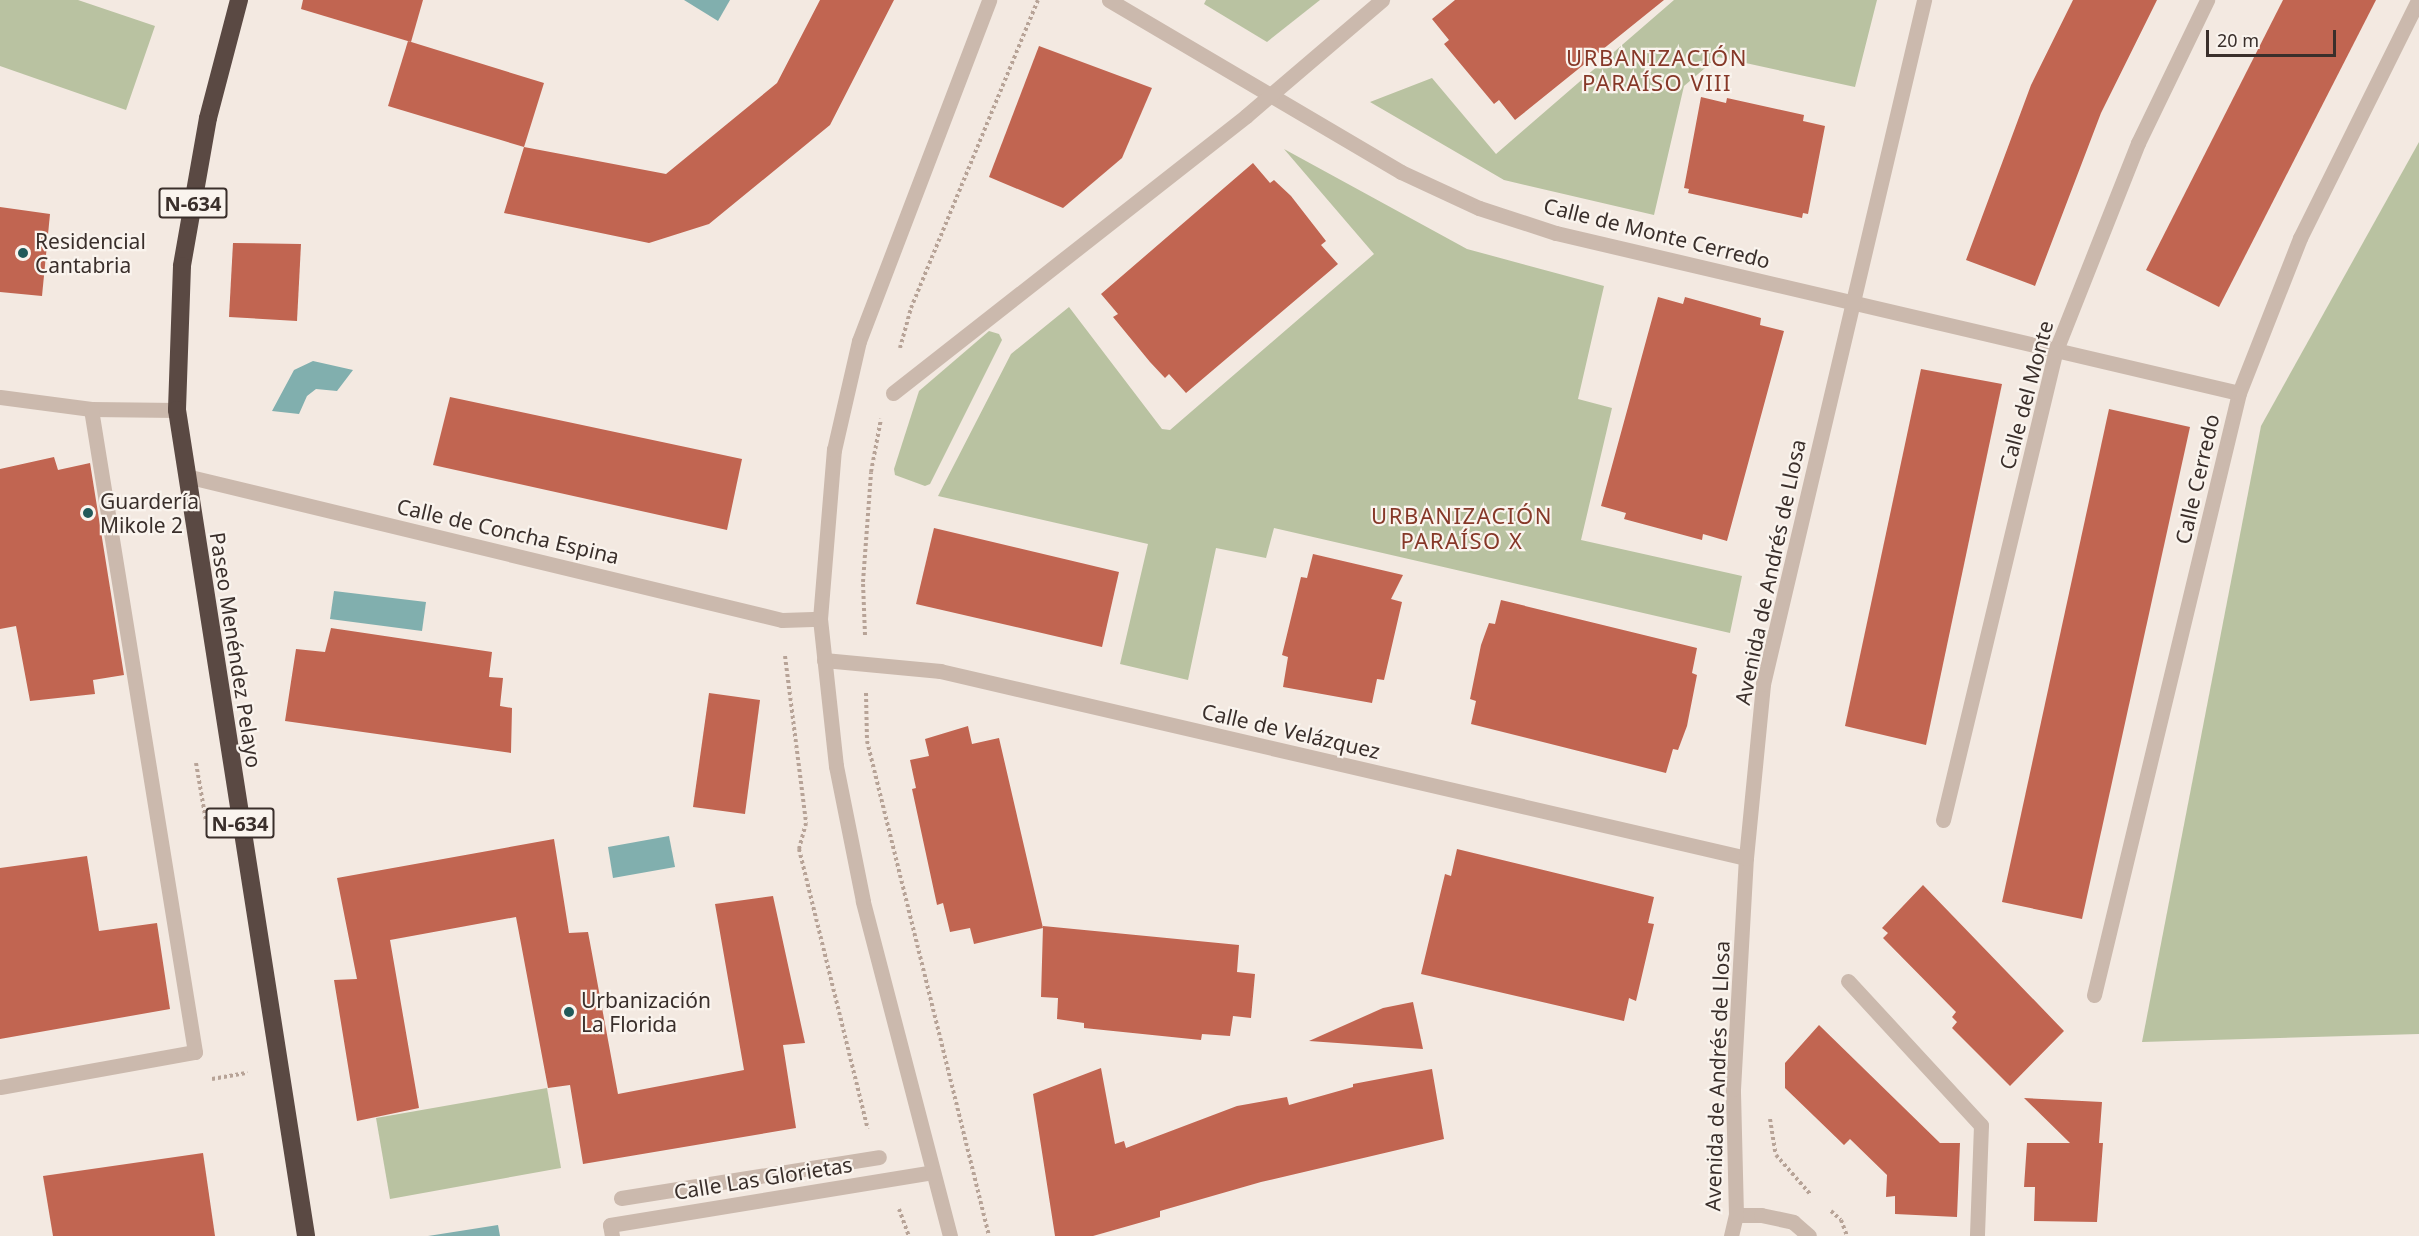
<!DOCTYPE html>
<html>
<head>
<meta charset="utf-8">
<style>
  body { margin:0 }
  #map { position:relative; width:2419px; height:1236px; overflow:hidden; background:#f3e9e1; font-family:"Noto Sans",sans-serif }
  div>[style] { position:absolute }
  .green>* { inset:0; background:#b9c2a1 }
  .water>* { inset:0; background:#81afae }
  .building>* { inset:0; background:#c16551 }
  .path>* { height:4px; margin-top:-2px; transform-origin:0; background:repeating-linear-gradient(90deg,#b7a397 0 3px,transparent 0 6px) }
  .minor>* { height:15px; margin:-7.5px; padding:0 7.5px; transform-origin:7.5px; border-radius:7.5px; background:#cbb9ad }
  .highway>* { height:18px; margin:-9px; padding:0 9px; transform-origin:9px; border-radius:9px; background:#5a4943 }
  .dots>* { width:16px; height:16px; translate:-50% -50%; box-sizing:border-box; border:3px solid #faf4ee; border-radius:50% }
  span { translate:-50% -50%; white-space:nowrap; text-align:center; line-height:1.15; -webkit-text-stroke:4.5px #faf4ee; paint-order:stroke }
  .shield-label span { padding:2px 4px; background:#faf4ee; border:2px solid; border-radius:4px; -webkit-text-stroke-width:0 }
  .shield-label { font-size:20px; color:#3a2f2b; font-weight:700 }
  .street-label { font-size:21px; color:#3a2f2b }
  .poi-label { font-size:21px; color:#3a2f2b }
  .left { translate:0 -50%; text-align:left }
  .neighbourhood-label { font-size:22px; color:#863828; letter-spacing:1.5px }
  .scale { position:absolute; left:2206px; top:30px; width:130px; height:27px; box-sizing:border-box; border:3px solid #3a2f2b; border-top:0; padding-left:8px; font-size:18px; line-height:21px; white-space:nowrap; color:#3a2f2b; -webkit-text-stroke:4px #faf4ee; paint-order:stroke }
</style>
</head>
<body>
<div id="map">
  <div class="green">
    <i style="clip-path:polygon(0 0,78px 0,155px 26px,126px 110px,0 66px)"></i>
    <i style="clip-path:polygon(1206px 0,1320px 0,1267px 42px,1204px 4px)"></i>
    <i style="clip-path:polygon(1674px 0,1877px 0,1855px 87px,1718px 57px,1684px 86px,1654px 215px,1504px 180px,1370px 102px,1432px 78px,1496px 154px)"></i>
    <i style="clip-path:polygon(2419px 142px,2419px 1034px,2142px 1042px,2261px 426px)"></i>
    <i style="clip-path:polygon(1284px 149px,1467px 249px,1604px 286px,1578px 399px,1612px 408px,1581px 540px,1742px 576px,1730px 633px,1274px 528px,1266px 558px,1216px 548px,1188px 680px,1120px 664px,1148px 544px,938px 496px,1011px 354px,1069px 307px,1162px 429px,1170px 430px,1374px 254px)"></i>
    <i style="clip-path:polygon(989px 331px,999px 334px,1002px 340px,930px 484px,925px 486px,895px 475px,894px 469px,919px 391px)"></i>
    <i style="clip-path:polygon(547px 1088px,561px 1168px,390px 1199px,376px 1118px)"></i>
  </div>
  <div class="water">
    <i style="clip-path:polygon(684px 0,730px 0,718px 21px)"></i>
    <i style="clip-path:polygon(313px 361px,353px 370px,337px 391px,316px 389px,307px 396px,299px 414px,272px 411px,294px 370px)"></i>
    <i style="clip-path:polygon(334px 591px,426px 602px,422px 631px,330px 619px)"></i>
    <i style="clip-path:polygon(669px 836px,675px 867px,613px 878px,608px 847px)"></i>
    <i style="clip-path:polygon(498px 1225px,500px 1236px,428px 1236px)"></i>
  </div>
  <div class="building">
    <i style="clip-path:polygon(303px 0,423px 0,411px 42px,301px 9px)"></i>
    <i style="clip-path:polygon(820px 0,894px 0,830px 125px,709px 224px,649px 243px,504px 213px,524px 147px,666px 174px,777px 83px)"></i>
    <i style="clip-path:polygon(1455px 0,1664px 0,1515px 120px,1499px 100px,1494px 104px,1444px 44px,1449px 40px,1432px 19px)"></i>
    <i style="clip-path:polygon(2073px 0,2157px 0,2101px 113px,2035px 286px,1966px 260px,2031px 85px)"></i>
    <i style="clip-path:polygon(2283px 0,2376px 0,2219px 307px,2146px 270px)"></i>
    <i style="clip-path:polygon(408px 41px,544px 83px,524px 147px,388px 106px)"></i>
    <i style="clip-path:polygon(1039px 46px,1152px 88px,1122px 158px,1063px 208px,989px 177px)"></i>
    <i style="clip-path:polygon(1701px 97px,1726px 103px,1727px 98px,1804px 115px,1803px 121px,1825px 126px,1808px 214px,1803px 213px,1802px 218px,1688px 193px,1689px 189px,1684px 188px)"></i>
    <i style="clip-path:polygon(1253px 163px,1270px 183px,1274px 180px,1291px 196px,1326px 241px,1321px 245px,1338px 264px,1186px 393px,1169px 374px,1165px 378px,1150px 362px,1113px 317px,1118px 314px,1101px 294px)"></i>
    <i style="clip-path:polygon(0 207px,50px 214px,42px 296px,0 292px)"></i>
    <i style="clip-path:polygon(233px 243px,301px 244px,297px 321px,229px 317px)"></i>
    <i style="clip-path:polygon(1658px 297px,1683px 304px,1685px 297px,1761px 318px,1760px 325px,1784px 331px,1727px 541px,1703px 534px,1702px 540px,1624px 519px,1626px 513px,1601px 506px)"></i>
    <i style="clip-path:polygon(1921px 369px,2002px 384px,1926px 745px,1845px 726px)"></i>
    <i style="clip-path:polygon(450px 397px,742px 459px,727px 530px,433px 465px)"></i>
    <i style="clip-path:polygon(2109px 409px,2190px 427px,2082px 919px,2002px 902px)"></i>
    <i style="clip-path:polygon(54px 457px,58px 470px,90px 463px,124px 675px,93px 680px,95px 694px,30px 701px,16px 626px,0 629px,0 469px)"></i>
    <i style="clip-path:polygon(934px 528px,1119px 572px,1102px 647px,916px 604px)"></i>
    <i style="clip-path:polygon(1313px 554px,1403px 575px,1391px 599px,1402px 602px,1384px 680px,1377px 679px,1372px 703px,1283px 687px,1288px 657px,1282px 655px,1301px 577px,1307px 578px)"></i>
    <i style="clip-path:polygon(1501px 600px,1697px 648px,1692px 673px,1697px 675px,1687px 726px,1678px 750px,1673px 749px,1666px 773px,1471px 724px,1476px 701px,1470px 699px,1481px 645px,1489px 623px,1495px 624px)"></i>
    <i style="clip-path:polygon(331px 628px,492px 652px,489px 677px,503px 678px,500px 706px,512px 708px,511px 753px,285px 721px,296px 649px,325px 652px)"></i>
    <i style="clip-path:polygon(709px 693px,760px 700px,745px 814px,693px 807px)"></i>
    <i style="clip-path:polygon(968px 726px,972px 744px,999px 738px,1043px 928px,974px 944px,970px 928px,950px 932px,943px 903px,937px 905px,912px 789px,916px 788px,910px 760px,929px 756px,925px 739px)"></i>
    <i style="clip-path:polygon(554px 839px,569px 933px,588px 932px,618px 1094px,744px 1070px,715px 904px,773px 896px,805px 1043px,783px 1045px,796px 1128px,583px 1164px,570px 1085px,548px 1088px,516px 917px,390px 940px,419px 1108px,357px 1121px,334px 980px,357px 979px,337px 878px)"></i>
    <i style="clip-path:polygon(1457px 849px,1654px 897px,1648px 923px,1654px 924px,1636px 1001px,1629px 998px,1624px 1021px,1421px 974px,1445px 874px,1451px 876px)"></i>
    <i style="clip-path:polygon(87px 856px,99px 931px,157px 923px,170px 1009px,0 1039px,0 868px)"></i>
    <i style="clip-path:polygon(1923px 885px,2064px 1031px,2010px 1086px,1952px 1028px,1957px 1022px,1952px 1017px,1956px 1012px,1883px 938px,1888px 933px,1882px 928px)"></i>
    <i style="clip-path:polygon(1043px 926px,1239px 945px,1237px 972px,1255px 974px,1251px 1018px,1233px 1016px,1230px 1036px,1202px 1034px,1201px 1040px,1084px 1028px,1084px 1023px,1057px 1019px,1058px 998px,1041px 997px)"></i>
    <i style="clip-path:polygon(1413px 1002px,1423px 1049px,1309px 1041px,1383px 1008px)"></i>
    <i style="clip-path:polygon(1819px 1025px,1940px 1143px,1960px 1143px,1957px 1217px,1895px 1214px,1895px 1196px,1886px 1197px,1887px 1175px,1850px 1139px,1844px 1145px,1785px 1088px,1785px 1063px)"></i>
    <i style="clip-path:polygon(1101px 1068px,1115px 1144px,1124px 1141px,1126px 1148px,1237px 1106px,1287px 1097px,1289px 1105px,1353px 1087px,1353px 1084px,1432px 1069px,1444px 1139px,1261px 1182px,1160px 1211px,1160px 1217px,1093px 1236px,1055px 1236px,1033px 1094px)"></i>
    <i style="clip-path:polygon(2024px 1098px,2102px 1102px,2099px 1143px,2103px 1143px,2097px 1222px,2034px 1221px,2035px 1187px,2024px 1187px,2027px 1143px,2070px 1143px)"></i>
    <i style="clip-path:polygon(203px 1153px,215px 1236px,53px 1236px,43px 1176px)"></i>
  </div>
  <div class="path">
    <i style="left:900px;top:348px;width:41px;rotate:-74.6deg"></i>
    <i style="left:911px;top:308px;width:333px;rotate:-67.6deg"></i>
    <i style="left:865px;top:635px;width:53px;rotate:-92.2deg"></i>
    <i style="left:863px;top:582px;width:110px;rotate:-85.8deg"></i>
    <i style="left:871px;top:472px;width:54px;rotate:-79.3deg"></i>
    <i style="left:785px;top:656px;width:168px;rotate:82.8deg"></i>
    <i style="left:806px;top:823px;width:27px;rotate:105deg"></i>
    <i style="left:799px;top:849px;width:288px;rotate:76.2deg"></i>
    <i style="left:866px;top:693px;width:48px;rotate:88.8deg"></i>
    <i style="left:867px;top:741px;width:510px;rotate:76.15deg"></i>
    <i style="left:196px;top:763px;width:59px;rotate:80.2deg"></i>
    <i style="left:212px;top:1079px;width:36px;rotate:-10deg"></i>
    <i style="left:1770px;top:1119px;width:36px;rotate:81deg"></i>
    <i style="left:1776px;top:1155px;width:53px;rotate:48.8deg"></i>
    <i style="left:899px;top:1209px;width:29px;rotate:70deg"></i>
    <i style="left:1831px;top:1211px;width:13px;rotate:42deg"></i>
    <i style="left:1841px;top:1220px;width:17px;rotate:69deg"></i>
  </div>
  <div class="minor">
    <i style="left:1109px;top:0;width:339px;rotate:30.5deg"></i>
    <i style="left:1401px;top:172px;width:86px;rotate:24.8deg"></i>
    <i style="left:1479px;top:208px;width:81px;rotate:18deg"></i>
    <i style="left:1556px;top:233px;width:701px;rotate:13.18deg"></i>
    <i style="left:893px;top:393px;width:449px;rotate:-38.1deg"></i>
    <i style="left:1246px;top:116px;width:179px;rotate:-40.5deg"></i>
    <i style="left:0;top:397px;width:92px;rotate:7.5deg"></i>
    <i style="left:91px;top:409px;width:86px;rotate:0.7deg"></i>
    <i style="left:186px;top:476px;width:613px;rotate:13.58deg"></i>
    <i style="left:782px;top:620px;width:38px;rotate:-2deg"></i>
    <i style="left:824px;top:660px;width:117px;rotate:5.4deg"></i>
    <i style="left:940px;top:671px;width:827px;rotate:13.06deg"></i>
    <i style="left:1943px;top:820px;width:483px;rotate:-76.5deg"></i>
    <i style="left:2056px;top:350px;width:223px;rotate:-68.4deg"></i>
    <i style="left:2138px;top:143px;width:159px;rotate:-64.2deg"></i>
    <i style="left:1848px;top:981px;width:196px;rotate:47.3deg"></i>
    <i style="left:1981px;top:1125px;width:111px;rotate:92.1deg"></i>
    <i style="left:2094px;top:995px;width:619px;rotate:-76.46deg"></i>
    <i style="left:2239px;top:393px;width:167px;rotate:-68.5deg"></i>
    <i style="left:2300px;top:238px;width:266px;rotate:-63.6deg"></i>
    <i style="left:0;top:1087px;width:198px;rotate:-10.2deg"></i>
    <i style="left:195px;top:1052px;width:651px;rotate:-99.19deg"></i>
    <i style="left:621px;top:1198px;width:261px;rotate:-9deg"></i>
    <i style="left:1736px;top:1215px;width:25px"></i>
    <i style="left:1761px;top:1215px;width:33px;rotate:12deg"></i>
    <i style="left:1793px;top:1222px;width:21px;rotate:41deg"></i>
    <i style="left:612px;top:1236px;width:11px;rotate:-100deg"></i>
    <i style="left:610px;top:1225px;width:327px;rotate:-9.3deg"></i>
    <i style="left:950px;top:1236px;width:346px;rotate:-104.6deg"></i>
    <i style="left:863px;top:901px;width:138px;rotate:-101.3deg"></i>
    <i style="left:836px;top:766px;width:148px;rotate:-96.2deg"></i>
    <i style="left:820px;top:619px;width:170px;rotate:-85.3deg"></i>
    <i style="left:834px;top:450px;width:112px;rotate:-77.1deg"></i>
    <i style="left:859px;top:341px;width:365px;rotate:-69.1deg"></i>
    <i style="left:1731px;top:1236px;width:22px;rotate:-77deg"></i>
    <i style="left:1736px;top:1215px;width:126px;rotate:-91.4deg"></i>
    <i style="left:1733px;top:1089px;width:231px;rotate:-86.8deg"></i>
    <i style="left:1746px;top:858px;width:175px;rotate:-84.4deg"></i>
    <i style="left:1763px;top:684px;width:703px;rotate:-76.75deg"></i>
  </div>
  <div class="highway">
    <i style="left:239px;top:0;width:122px;rotate:104.7deg"></i>
    <i style="left:208px;top:118px;width:150px;rotate:100deg"></i>
    <i style="left:182px;top:266px;width:144px;rotate:92deg"></i>
    <i style="left:177px;top:410px;width:836px;rotate:81.12deg"></i>
  </div>
  <div class="dots">
    <i style="left:23px;top:253px;background:#225a5a"></i>
    <i style="left:88px;top:513px;background:#225a5a"></i>
    <i style="left:569px;top:1012px;background:#225a5a"></i>
  </div>
  <div class="shield-label">
    <span style="left:193px;top:203px">N-634</span>
    <span style="left:240px;top:823px">N-634</span>
  </div>
  <div class="street-label">
    <span style="left:1657px;top:233px;rotate:14deg">Calle de Monte Cerredo</span>
    <span style="left:2026px;top:395px;rotate:-75deg">Calle del Monte</span>
    <span style="left:2197px;top:479px;rotate:-77deg">Calle Cerredo</span>
    <span style="left:508px;top:531px;rotate:13deg">Calle de Concha Espina</span>
    <span style="left:1770px;top:572px;rotate:-78deg">Avenida de Andrés de Llosa</span>
    <span style="left:236px;top:650px;rotate:81deg">Paseo Menéndez Pelayo</span>
    <span style="left:1291px;top:731px;rotate:13deg">Calle de Velázquez</span>
    <span style="left:1717px;top:1076px;rotate:-88deg">Avenida de Andrés de Llosa</span>
    <span style="left:763px;top:1178px;rotate:-9deg">Calle Las Glorietas</span>
  </div>
  <div class="poi-label">
    <span class="left" style="left:35px;top:253px">Residencial<br>Cantabria</span>
    <span class="left" style="left:100px;top:513px">Guardería<br>Mikole 2</span>
    <span class="left" style="left:581px;top:1012px">Urbanización<br>La Florida</span>
  </div>
  <div class="neighbourhood-label">
    <span style="left:1657px;top:70px">URBANIZACIÓN<br>PARAÍSO VIII</span>
    <span style="left:1462px;top:528px">URBANIZACIÓN<br>PARAÍSO X</span>
  </div>
  <div class="scale">20 m</div>
</div>
</body>
</html>
